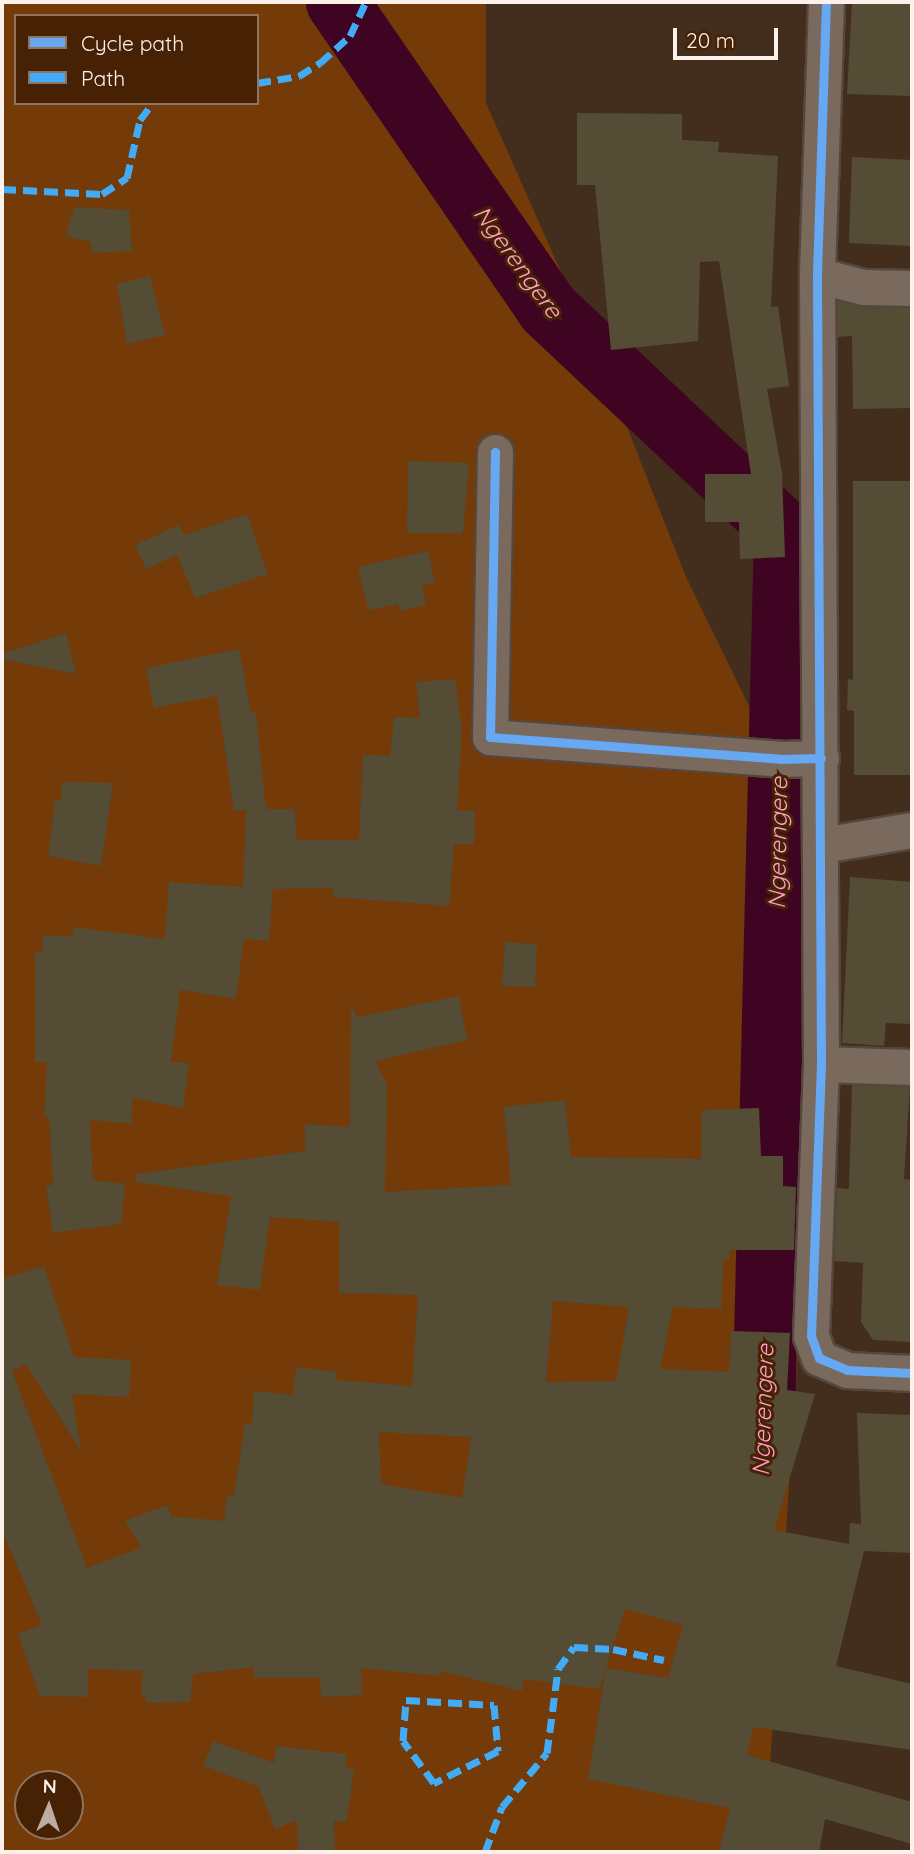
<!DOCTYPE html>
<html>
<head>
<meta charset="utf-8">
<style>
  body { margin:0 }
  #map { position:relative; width:914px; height:1854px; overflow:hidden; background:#432e1e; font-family:Quicksand,sans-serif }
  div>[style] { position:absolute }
  .green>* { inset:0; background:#743a07 }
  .river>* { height:63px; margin:-31.5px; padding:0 31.5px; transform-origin:31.5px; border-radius:31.5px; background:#400423 }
  .building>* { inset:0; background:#554c35 }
  .roads { filter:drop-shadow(2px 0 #56473d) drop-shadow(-2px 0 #56473d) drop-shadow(0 2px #56473d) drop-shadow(0 -2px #56473d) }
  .minor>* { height:35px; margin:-17.5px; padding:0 17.5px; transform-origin:17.5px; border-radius:17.5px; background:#7a695d }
  .quiet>* { height:7px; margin-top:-3.5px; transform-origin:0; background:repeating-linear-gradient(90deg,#42abf6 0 14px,transparent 0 21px) }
  .cycleway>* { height:9px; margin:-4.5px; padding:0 4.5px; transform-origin:4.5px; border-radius:4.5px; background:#66a8f1 }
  span { translate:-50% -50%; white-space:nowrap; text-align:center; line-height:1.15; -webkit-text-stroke:6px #472104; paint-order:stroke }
  .water-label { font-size:24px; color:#ff9dc7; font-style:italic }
  .frame { position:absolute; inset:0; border:4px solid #fcf1eb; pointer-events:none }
  .legend { position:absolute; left:14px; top:14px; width:245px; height:91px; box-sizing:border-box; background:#472104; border:2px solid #8f7460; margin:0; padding:9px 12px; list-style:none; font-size:21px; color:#fcf1eb }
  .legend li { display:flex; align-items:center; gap:14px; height:35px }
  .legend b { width:35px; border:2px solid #8f7460 }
  .north { position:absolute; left:14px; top:1770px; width:70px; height:70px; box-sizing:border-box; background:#472104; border:2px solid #8f7460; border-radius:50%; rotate:2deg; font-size:19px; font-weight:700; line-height:28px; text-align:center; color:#fcf1eb }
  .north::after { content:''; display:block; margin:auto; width:24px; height:32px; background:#bbada3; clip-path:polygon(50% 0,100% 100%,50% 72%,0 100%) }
  .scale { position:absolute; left:673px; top:28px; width:105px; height:32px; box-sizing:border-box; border:4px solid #fcf1eb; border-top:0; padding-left:9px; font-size:21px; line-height:24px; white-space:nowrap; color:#fcf1eb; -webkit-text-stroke:5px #472104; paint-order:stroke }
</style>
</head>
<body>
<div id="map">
  <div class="green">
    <i style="clip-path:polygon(evenodd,2px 2px,486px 2px,486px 103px,605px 371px,686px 577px,831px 874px,764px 1852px,2px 1852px,2px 2px,16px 16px,257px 16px,257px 103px,16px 103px,16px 16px,2px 2px,28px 1784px,70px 1784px,70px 1826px,28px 1826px,28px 1784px)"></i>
  </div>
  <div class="river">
    <i style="left:337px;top:2px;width:371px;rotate:55.5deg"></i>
    <i style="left:547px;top:308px;width:327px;rotate:43.3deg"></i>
    <i style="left:785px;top:532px;width:888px;rotate:91.42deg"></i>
  </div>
  <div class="building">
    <i style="clip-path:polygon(852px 2px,912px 2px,912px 96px,847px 94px)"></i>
    <i style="clip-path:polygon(577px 113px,682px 114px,682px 140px,719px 142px,718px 152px,778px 156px,771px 307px,778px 306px,789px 386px,767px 389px,782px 473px,785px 557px,740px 559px,739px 522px,705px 522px,705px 474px,751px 474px,719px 261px,700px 262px,698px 341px,611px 350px,595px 185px,577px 185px)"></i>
    <i style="clip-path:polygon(852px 157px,912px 160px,912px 246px,849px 243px)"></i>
    <i style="clip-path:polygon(74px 207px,129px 210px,132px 251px,92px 253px,91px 242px,66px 236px)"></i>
    <i style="clip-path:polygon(150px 276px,165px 335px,127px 344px,117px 284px)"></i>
    <i style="clip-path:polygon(837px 301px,863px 307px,912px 308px,912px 408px,853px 409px,852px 336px,837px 337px)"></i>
    <i style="clip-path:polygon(408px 461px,469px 463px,463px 533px,407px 533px)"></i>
    <i style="clip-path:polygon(853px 481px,912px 481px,912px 775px,854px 775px,854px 711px,847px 710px,848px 679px,853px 680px)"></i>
    <i style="clip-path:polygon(247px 514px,268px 574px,195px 598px,177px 555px,146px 569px,135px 545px,179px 525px,184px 535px)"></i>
    <i style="clip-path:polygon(428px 551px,435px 582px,422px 585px,426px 605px,399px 611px,398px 604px,368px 610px,358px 567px)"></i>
    <i style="clip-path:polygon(66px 633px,76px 674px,2px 659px,2px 654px)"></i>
    <i style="clip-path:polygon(239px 649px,251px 713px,256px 713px,266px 809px,295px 809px,296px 840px,359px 840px,363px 754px,390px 756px,394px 717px,420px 718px,416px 682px,455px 679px,462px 729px,457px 810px,475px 811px,474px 844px,454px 844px,449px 906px,332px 897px,333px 888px,273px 889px,269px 941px,244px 939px,236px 999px,180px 990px,171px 1062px,189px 1063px,183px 1108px,133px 1098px,131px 1124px,90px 1120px,93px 1180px,125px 1184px,121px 1224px,53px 1233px,46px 1186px,53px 1185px,49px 1117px,44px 1117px,47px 1062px,35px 1062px,35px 952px,42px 952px,42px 935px,73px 936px,73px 927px,165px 939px,169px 882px,243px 887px,246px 810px,234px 811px,217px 696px,154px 708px,146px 668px)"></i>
    <i style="clip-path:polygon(62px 782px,113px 783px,101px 866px,48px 856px,55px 800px,61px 800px)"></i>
    <i style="clip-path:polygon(850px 877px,912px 882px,912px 1024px,886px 1023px,884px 1046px,842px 1043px)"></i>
    <i style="clip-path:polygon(505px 942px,537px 944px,535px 987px,502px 986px)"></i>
    <i style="clip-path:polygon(evenodd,459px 996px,467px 1040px,376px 1061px,387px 1085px,385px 1192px,511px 1185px,504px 1107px,565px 1100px,571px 1157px,701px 1159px,702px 1110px,759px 1108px,761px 1156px,783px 1156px,783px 1186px,796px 1187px,794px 1250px,730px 1250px,729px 1260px,723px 1260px,721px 1309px,673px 1307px,660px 1369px,729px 1372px,731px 1331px,790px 1333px,787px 1390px,815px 1394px,774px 1530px,849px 1544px,850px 1523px,861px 1524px,857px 1413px,912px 1415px,912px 1553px,864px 1551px,836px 1666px,912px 1684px,912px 1750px,753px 1727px,747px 1755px,912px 1802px,912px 1844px,825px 1819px,819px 1852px,719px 1852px,730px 1808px,588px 1779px,606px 1668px,668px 1678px,683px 1625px,625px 1609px,599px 1689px,524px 1679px,522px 1691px,441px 1671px,440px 1676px,361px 1668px,362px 1695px,321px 1697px,320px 1678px,254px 1678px,254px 1667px,193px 1674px,190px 1702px,145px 1703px,146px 1696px,141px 1695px,143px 1671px,88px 1669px,88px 1697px,40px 1696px,18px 1634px,42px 1625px,2px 1530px,2px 1279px,44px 1266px,74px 1357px,131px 1360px,129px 1397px,72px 1394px,81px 1451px,26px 1364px,12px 1371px,87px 1568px,142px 1547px,125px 1521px,167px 1505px,171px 1516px,224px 1521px,227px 1495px,234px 1495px,245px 1423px,252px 1424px,254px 1391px,293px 1395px,296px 1367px,337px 1372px,336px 1380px,412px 1386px,418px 1295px,339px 1293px,339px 1222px,270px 1217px,260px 1290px,217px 1285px,231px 1196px,136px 1182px,136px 1174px,305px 1151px,305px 1124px,350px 1127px,351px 1005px,357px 1017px,459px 996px,553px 1301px,629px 1307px,616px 1381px,546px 1382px,553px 1301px,459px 996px,379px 1432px,471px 1437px,462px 1498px,381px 1484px,379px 1432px)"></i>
    <i style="clip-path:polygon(852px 1085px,910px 1087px,904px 1179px,912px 1180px,912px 1342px,873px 1340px,861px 1322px,863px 1263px,834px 1261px,837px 1188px,849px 1189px)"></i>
    <i style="clip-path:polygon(213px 1741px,274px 1763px,276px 1746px,347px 1754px,345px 1768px,354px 1769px,350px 1799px,346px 1822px,334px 1821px,335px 1852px,298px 1852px,297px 1820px,275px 1829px,258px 1786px,203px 1766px)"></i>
  </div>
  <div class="roads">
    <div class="minor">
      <i style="left:826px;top:2px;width:273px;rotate:91.9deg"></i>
      <i style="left:817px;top:275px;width:789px;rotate:89.71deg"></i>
      <i style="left:821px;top:1064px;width:272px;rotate:92.1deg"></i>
      <i style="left:811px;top:1336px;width:23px;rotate:70deg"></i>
      <i style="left:819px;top:1358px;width:30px;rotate:23deg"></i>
      <i style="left:847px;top:1370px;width:65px;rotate:2.6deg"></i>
      <i style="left:817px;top:275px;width:48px;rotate:14.6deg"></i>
      <i style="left:863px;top:287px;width:49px;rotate:1.2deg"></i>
      <i style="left:495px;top:452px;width:285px;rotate:91deg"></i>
      <i style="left:490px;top:737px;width:291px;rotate:4.3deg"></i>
      <i style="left:780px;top:759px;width:41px;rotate:-1.4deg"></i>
      <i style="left:822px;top:845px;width:91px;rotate:-9.5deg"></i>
      <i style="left:821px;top:1064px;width:91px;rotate:1.9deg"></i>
    </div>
  </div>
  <div class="quiet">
    <i style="left:257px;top:83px;width:43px;rotate:-9.5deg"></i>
    <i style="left:299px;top:76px;width:25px;rotate:-32deg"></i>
    <i style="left:320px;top:63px;width:40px;rotate:-42deg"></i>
    <i style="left:350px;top:36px;width:38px;rotate:-65deg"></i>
    <i style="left:2px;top:189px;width:100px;rotate:2.9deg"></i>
    <i style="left:102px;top:194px;width:30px;rotate:-33deg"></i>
    <i style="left:127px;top:178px;width:59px;rotate:-77.4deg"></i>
    <i style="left:140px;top:120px;width:21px;rotate:-53deg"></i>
    <i style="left:406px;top:1700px;width:88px;rotate:3.3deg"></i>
    <i style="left:494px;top:1705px;width:46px;rotate:85deg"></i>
    <i style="left:498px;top:1751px;width:72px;rotate:153.4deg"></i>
    <i style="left:434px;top:1783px;width:52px;rotate:-126.4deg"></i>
    <i style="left:403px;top:1741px;width:41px;rotate:-85.8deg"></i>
    <i style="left:485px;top:1852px;width:48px;rotate:-69.3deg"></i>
    <i style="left:502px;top:1807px;width:70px;rotate:-50.2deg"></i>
    <i style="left:547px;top:1753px;width:85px;rotate:-82.5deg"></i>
    <i style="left:558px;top:1669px;width:27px;rotate:-54deg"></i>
    <i style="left:574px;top:1647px;width:39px;rotate:3deg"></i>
    <i style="left:613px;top:1649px;width:52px;rotate:12.2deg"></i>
  </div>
  <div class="cycleway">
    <i style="left:826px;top:2px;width:273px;rotate:91.9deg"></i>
    <i style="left:817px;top:275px;width:789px;rotate:89.71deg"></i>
    <i style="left:821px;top:1064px;width:272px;rotate:92.1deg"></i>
    <i style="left:811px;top:1336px;width:23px;rotate:70deg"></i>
    <i style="left:819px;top:1358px;width:30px;rotate:23deg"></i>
    <i style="left:847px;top:1370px;width:65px;rotate:2.6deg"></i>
    <i style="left:495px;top:452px;width:285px;rotate:91deg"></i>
    <i style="left:490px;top:737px;width:291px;rotate:4.3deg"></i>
    <i style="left:780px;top:759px;width:41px;rotate:-1.4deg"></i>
  </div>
  <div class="water-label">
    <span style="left:518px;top:262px;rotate:54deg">Ngerengere</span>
    <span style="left:778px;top:843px;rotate:-89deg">Ngerengere</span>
    <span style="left:763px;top:1410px;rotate:-88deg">Ngerengere</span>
  </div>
  <div class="frame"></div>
  <ul class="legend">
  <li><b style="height:9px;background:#66a8f1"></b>Cycle path</li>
  <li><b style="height:9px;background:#42abf6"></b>Path</li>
  </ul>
  <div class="north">N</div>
  <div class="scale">20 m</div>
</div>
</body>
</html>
